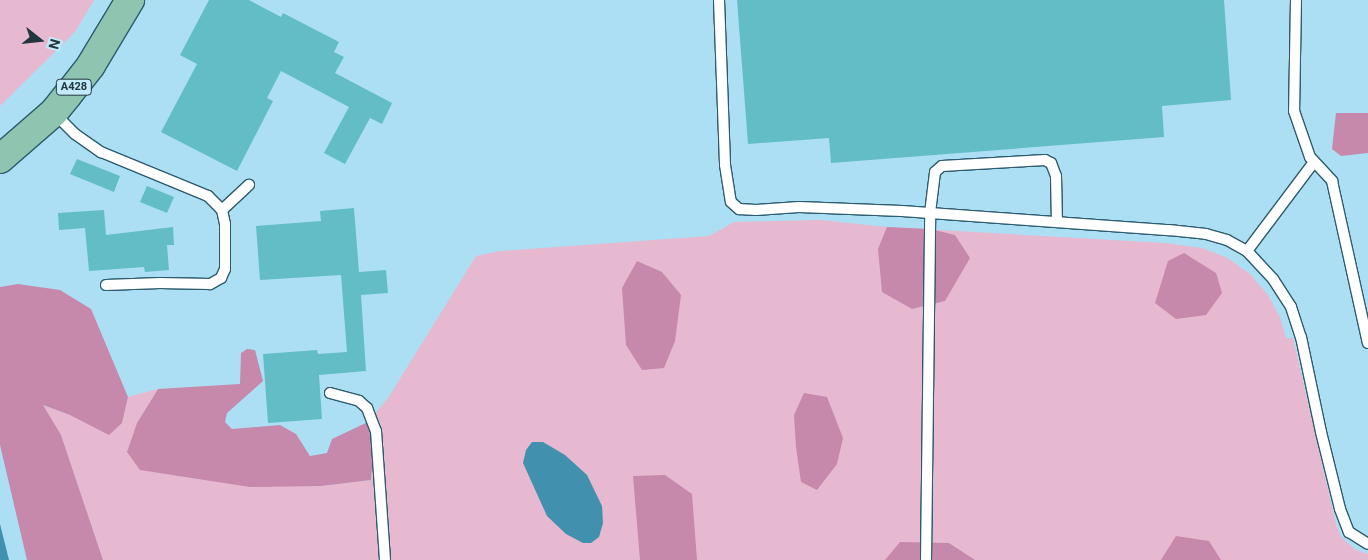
<!DOCTYPE html>
<html>
<head>
<meta charset="utf-8">
<style>
  body { margin:0 }
  #map { position:relative; width:1368px; height:560px; overflow:hidden; background:#acdff3; font-family:Roboto,sans-serif }
  div>[style] { position:absolute }
  .green>* { inset:0; background:#e6b9d1 }
  .forest>* { inset:0; background:#c688ab }
  .water>* { inset:0; background:#4190ad }
  .building>* { inset:0; background:#62bdc7 }
  .roads { filter:drop-shadow(1px 0 #2c5c6e) drop-shadow(-1px 0 #2c5c6e) drop-shadow(0 1px #2c5c6e) drop-shadow(0 -1px #2c5c6e) }
  .service>* { height:10px; margin:-5px; padding:0 5px; transform-origin:5px; border-radius:5px; background:#fff }
  .primary>* { height:28px; margin:-14px; padding:0 14px; transform-origin:14px; border-radius:14px; background:#8fc5b0 }
  span { translate:-50% -50%; white-space:nowrap; text-align:center; line-height:1.15; -webkit-text-stroke:4px #c2eafb; paint-order:stroke }
  .shield-label span { padding:1px 4px; background:#c2eafb; border:1px solid; border-radius:4px; -webkit-text-stroke-width:0 }
  .shield-label { font-size:11px; color:#22363e; font-weight:700 }
  .north { position:absolute; left:15px; top:15px; width:50px; height:50px; -webkit-text-stroke:4px #c2eafb; paint-order:stroke; rotate:106deg; font-size:14px; font-weight:700; line-height:20px; text-align:center; color:#22363e }
  .north::after { content:''; display:block; margin:auto; width:18px; height:22px; background:#22363e; clip-path:polygon(50% 0,100% 100%,50% 72%,0 100%) }
</style>
</head>
<body>
<div id="map">
  <div class="green">
    <i style="clip-path:polygon(0 0,94px 0,75px 32px,0 106px)"></i>
    <i style="clip-path:polygon(820px 220px,887px 227px,1165px 243px,1202px 248px,1226px 257px,1250px 274px,1268px 295px,1280px 317px,1286px 338px,1293px 338px,1336px 524px,1341px 537px,1356px 550px,1368px 554px,1368px 560px,103px 560px,61px 435px,42px 405px,70px 415px,122px 423px,128px 397px,158px 389px,137px 423px,321px 486px,371px 480px,373px 454px,368px 422px,388px 398px,476px 256px,500px 251px,709px 236px,734px 222px)"></i>
  </div>
  <div class="forest">
    <i style="clip-path:polygon(1336px 113px,1368px 113px,1368px 153px,1341px 156px,1332px 149px)"></i>
    <i style="clip-path:polygon(887px 227px,930px 229px,955px 235px,970px 258px,945px 301px,912px 309px,882px 292px,878px 249px)"></i>
    <i style="clip-path:polygon(1184px 253px,1216px 273px,1222px 293px,1206px 315px,1176px 319px,1155px 303px,1168px 261px)"></i>
    <i style="clip-path:polygon(637px 261px,662px 272px,681px 295px,675px 341px,664px 368px,642px 370px,626px 345px,622px 288px)"></i>
    <i style="clip-path:polygon(18px 284px,60px 290px,91px 309px,128px 397px,122px 423px,109px 435px,70px 415px,43px 405px,61px 435px,103px 560px,27px 560px,0 445px,0 287px)"></i>
    <i style="clip-path:polygon(247px 349px,255px 350px,263px 381px,227px 413px,225px 422px,232px 429px,280px 425px,296px 434px,310px 456px,327px 453px,332px 439px,368px 422px,373px 454px,371px 480px,321px 486px,250px 487px,140px 470px,127px 452px,137px 423px,158px 389px,240px 384px,241px 353px)"></i>
    <i style="clip-path:polygon(804px 393px,827px 397px,843px 438px,837px 464px,817px 490px,801px 482px,796px 447px,794px 415px)"></i>
    <i style="clip-path:polygon(665px 475px,692px 494px,697px 560px,640px 560px,633px 476px)"></i>
    <i style="clip-path:polygon(1176px 536px,1209px 541px,1221px 560px,1161px 560px)"></i>
    <i style="clip-path:polygon(900px 542px,949px 543px,975px 560px,885px 560px)"></i>
  </div>
  <div class="water">
    <i style="clip-path:polygon(532px 442px,543px 442px,565px 455px,587px 475px,602px 506px,603px 523px,599px 537px,591px 543px,583px 543px,566px 534px,547px 516px,523px 463px,526px 450px)"></i>
    <i style="clip-path:polygon(0 524px,9px 560px,0 560px)"></i>
  </div>
  <div class="building">
    <i style="clip-path:polygon(209px 0,249px 0,281px 17px,283px 13px,339px 42px,334px 52px,344px 57px,335px 73px,392px 103px,382px 124px,370px 118px,345px 164px,324px 153px,349px 107px,281px 71px,267px 98px,273px 101px,237px 171px,161px 132px,197px 64px,180px 55px)"></i>
    <i style="clip-path:polygon(737px 0,1224px 0,1231px 100px,1162px 106px,1164px 137px,831px 163px,829px 138px,748px 144px)"></i>
    <i style="clip-path:polygon(77px 159px,120px 176px,114px 192px,70px 174px)"></i>
    <i style="clip-path:polygon(147px 186px,174px 197px,167px 213px,140px 202px)"></i>
    <i style="clip-path:polygon(354px 208px,359px 272px,386px 270px,388px 293px,361px 295px,366px 371px,319px 375px,322px 419px,268px 423px,263px 354px,317px 350px,318px 354px,347px 352px,341px 275px,260px 280px,256px 226px,321px 221px,320px 211px)"></i>
    <i style="clip-path:polygon(104px 210px,106px 235px,173px 227px,174px 245px,167px 245px,169px 270px,145px 272px,144px 267px,89px 271px,85px 228px,59px 230px,58px 213px)"></i>
  </div>
  <div class="roads">
    <div class="service">
      <i style="left:719px;top:0;width:165px;rotate:87.9deg"></i>
      <i style="left:725px;top:165px;width:37px;rotate:81deg"></i>
      <i style="left:731px;top:202px;width:11px;rotate:41deg"></i>
      <i style="left:739px;top:209px;width:17px;rotate:3deg"></i>
      <i style="left:756px;top:210px;width:43px;rotate:-4deg"></i>
      <i style="left:799px;top:207px;width:103px;rotate:2.2deg"></i>
      <i style="left:902px;top:211px;width:268px;rotate:4.1deg"></i>
      <i style="left:1169px;top:230px;width:37px;rotate:6deg"></i>
      <i style="left:1206px;top:234px;width:22px;rotate:16deg"></i>
      <i style="left:1227px;top:240px;width:23px;rotate:29deg"></i>
      <i style="left:1247px;top:251px;width:38px;rotate:47deg"></i>
      <i style="left:1273px;top:279px;width:33px;rotate:57deg"></i>
      <i style="left:1291px;top:307px;width:32px;rotate:72deg"></i>
      <i style="left:1301px;top:337px;width:97px;rotate:78.1deg"></i>
      <i style="left:1321px;top:432px;width:79px;rotate:76.1deg"></i>
      <i style="left:1340px;top:509px;width:25px;rotate:69deg"></i>
      <i style="left:1349px;top:532px;width:22px;rotate:32deg"></i>
      <i style="left:1296px;top:0;width:111px;rotate:91deg"></i>
      <i style="left:1294px;top:111px;width:49px;rotate:70.8deg"></i>
      <i style="left:1310px;top:157px;width:33px;rotate:47deg"></i>
      <i style="left:1332px;top:181px;width:166px;rotate:77.5deg"></i>
      <i style="left:54px;top:113px;width:30px;rotate:45deg"></i>
      <i style="left:75px;top:134px;width:32px;rotate:35deg"></i>
      <i style="left:101px;top:152px;width:116px;rotate:22.4deg"></i>
      <i style="left:208px;top:196px;width:20px;rotate:45deg"></i>
      <i style="left:222px;top:210px;width:14px;rotate:78deg"></i>
      <i style="left:225px;top:224px;width:45px;rotate:90deg"></i>
      <i style="left:225px;top:269px;width:10px;rotate:114deg"></i>
      <i style="left:221px;top:278px;width:13px;rotate:151deg"></i>
      <i style="left:210px;top:284px;width:50px;rotate:-178.9deg"></i>
      <i style="left:160px;top:283px;width:54px;rotate:177.9deg"></i>
      <i style="left:222px;top:210px;width:37px;rotate:-43deg"></i>
      <i style="left:1247px;top:251px;width:111px;rotate:-53deg"></i>
      <i style="left:330px;top:393px;width:30px;rotate:15deg"></i>
      <i style="left:359px;top:401px;width:11px;rotate:41deg"></i>
      <i style="left:367px;top:408px;width:25px;rotate:69deg"></i>
      <i style="left:376px;top:431px;width:129px;rotate:86deg"></i>
      <i style="left:926px;top:560px;width:347px;rotate:-89.3deg"></i>
      <i style="left:930px;top:213px;width:41px;rotate:-83deg"></i>
      <i style="left:935px;top:172px;width:9px;rotate:-41deg"></i>
      <i style="left:942px;top:166px;width:103px;rotate:-3.3deg"></i>
      <i style="left:1045px;top:160px;width:7px;rotate:27deg"></i>
      <i style="left:1051px;top:163px;width:14px;rotate:69deg"></i>
      <i style="left:1056px;top:176px;width:46px;rotate:88.8deg"></i>
    </div>
    <div class="primary">
      <i style="left:0;top:159px;width:72px;rotate:-41deg"></i>
      <i style="left:54px;top:112px;width:21px;rotate:-51deg"></i>
      <i style="left:67px;top:96px;width:39px;rotate:-52deg"></i>
      <i style="left:91px;top:65px;width:76px;rotate:-59deg"></i>
    </div>
  </div>
  <div class="shield-label">
    <span style="left:74px;top:87px">A428</span>
  </div>
  <div class="north">N</div>
</div>
</body>
</html>
